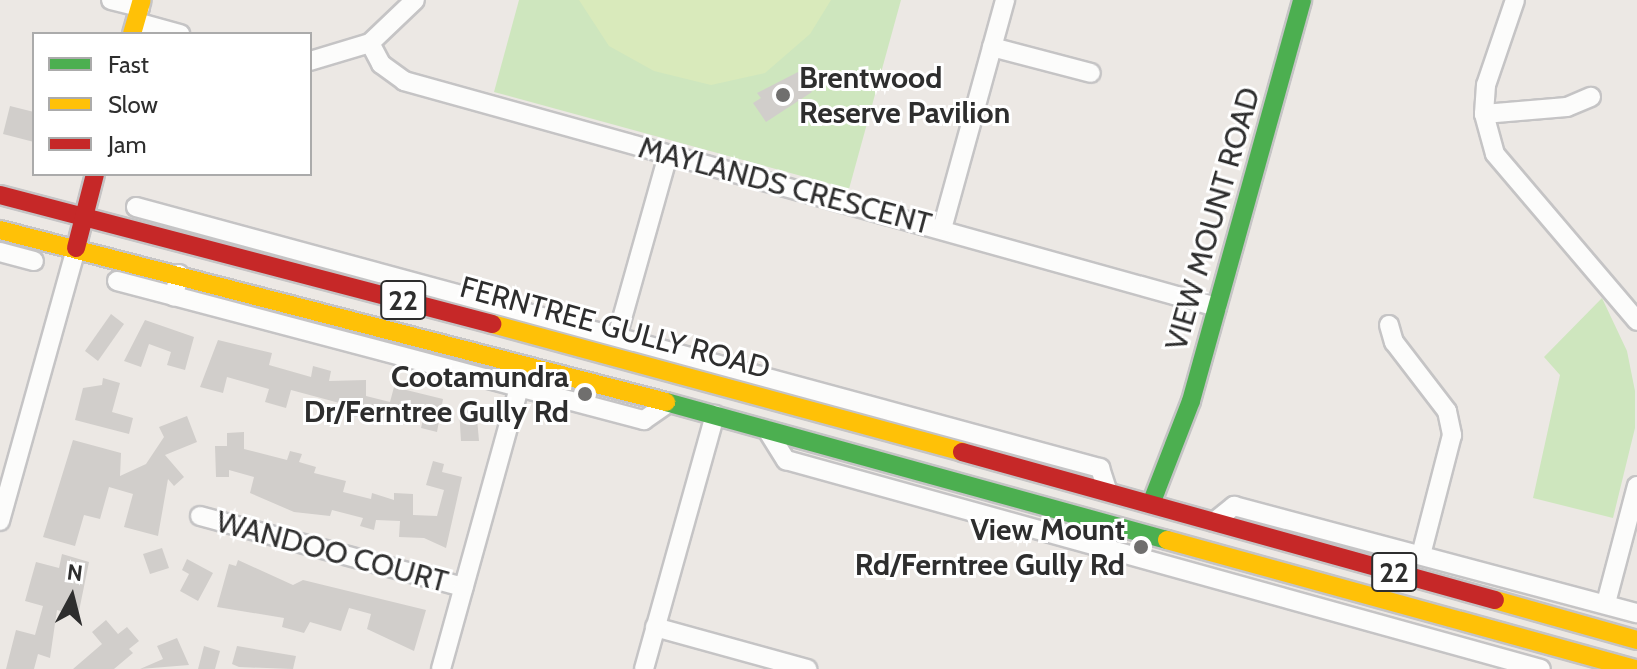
<!DOCTYPE html>
<html>
<head>
<meta charset="utf-8">
<style>
  body { margin:0 }
  #map { position:relative; width:1637px; height:669px; overflow:hidden; background:#ece8e4; font-family:Cabin,sans-serif }
  div>[style] { position:absolute }
  .green>* { inset:0; background:#cee6be }
  .pitch>* { inset:0; background:#d9eabb }
  .building>* { inset:0; background:#d1cecb }
  .roads { filter:drop-shadow(2px 0 #c5c4c5) drop-shadow(-2px 0 #c5c4c5) drop-shadow(0 2px #c5c4c5) drop-shadow(0 -2px #c5c4c5) }
  .street>* { height:18px; margin:-9px; padding:0 9px; transform-origin:9px; border-radius:9px; background:#fcfcfb }
  .fast>* { height:18px; margin:-9px; padding:0 9px; transform-origin:9px; border-radius:9px; background:#4caf50 }
  .slow>* { height:18px; margin:-9px; padding:0 9px; transform-origin:9px; border-radius:9px; background:#ffc107 }
  .jam>* { height:18px; margin:-9px; padding:0 9px; transform-origin:9px; border-radius:9px; background:#c62828 }
  .dots>* { width:22px; height:22px; translate:-50% -50%; box-sizing:border-box; border:4px solid #fff; border-radius:50% }
  span { translate:-50% -50%; white-space:nowrap; text-align:center; line-height:1.15; -webkit-text-stroke:6px #fff; paint-order:stroke }
  .shield-label span { padding:2px 6px; background:#fff; border:2px solid; border-radius:6px; -webkit-text-stroke-width:0 }
  .shield-label { font-size:28px; color:#2e2e2e; font-weight:700 }
  .poi-label { font-size:30px; color:#2e2e2e; font-weight:700 }
  .left { translate:0 -50%; text-align:left }
  .right { translate:-100% -50%; text-align:right }
  .street-label { font-size:30px; color:#2e2e2e }
  .legend { position:absolute; left:32px; top:32px; width:280px; height:144px; box-sizing:border-box; background:#fff; border:2px solid #ababab; margin:0; padding:10px 14px; list-style:none; font-size:24px; color:#2e2e2e }
  .legend li { display:flex; align-items:center; gap:16px; height:40px }
  .legend b { width:40px; border:2px solid #ababab }
  .north { position:absolute; left:32px; top:557px; width:80px; height:80px; -webkit-text-stroke:6px #fff; paint-order:stroke; rotate:7deg; font-size:22px; font-weight:700; line-height:32px; text-align:center; color:#2e2e2e }
  .north::after { content:''; display:block; margin:auto; width:28px; height:36px; background:#2e2e2e; clip-path:polygon(50% 0,100% 100%,50% 72%,0 100%) }
</style>
</head>
<body>
<div id="map">
  <div class="green">
    <i style="clip-path:polygon(519px 0,901px 0,849px 189px,494px 92px)"></i>
    <i style="clip-path:polygon(1602px 298px,1627px 351px,1635px 391px,1635px 428px,1613px 518px,1533px 498px,1560px 375px,1544px 357px)"></i>
  </div>
  <div class="pitch">
    <i style="clip-path:polygon(579px 0,831px 0,810px 34px,765px 73px,711px 85px,654px 71px,609px 46px)"></i>
  </div>
  <div class="building">
    <i style="clip-path:polygon(798px 72px,812px 92px,766px 122px,753px 103px,761px 98px,757px 93px)"></i>
    <i style="clip-path:polygon(10px 106px,34px 112px,34px 142px,3px 134px)"></i>
    <i style="clip-path:polygon(111px 314px,124px 324px,98px 361px,85px 351px)"></i>
    <i style="clip-path:polygon(145px 320px,194px 337px,185px 370px,167px 365px,171px 352px,149px 344px,141px 367px,124px 361px)"></i>
    <i style="clip-path:polygon(218px 340px,272px 353px,269px 365px,311px 377px,313px 366px,331px 371px,329px 381px,366px 380px,366px 396px,390px 402px,394px 387px,443px 399px,437px 432px,421px 428px,424px 415px,402px 410px,399px 423px,347px 415px,347px 405px,291px 390px,286px 408px,265px 402px,269px 389px,227px 377px,223px 393px,200px 387px)"></i>
    <i style="clip-path:polygon(103px 378px,120px 383px,112px 412px,133px 418px,129px 434px,75px 420px,83px 388px,102px 385px)"></i>
    <i style="clip-path:polygon(476px 407px,479px 441px,461px 441px,459px 408px)"></i>
    <i style="clip-path:polygon(187px 416px,197px 442px,165px 455px,184px 477px,174px 486px,168px 479px,158px 536px,124px 527px,133px 494px,109px 487px,100px 519px,84px 515px,75px 546px,43px 537px,73px 440px,121px 453px,120px 476px,146px 464px,164px 437px,159px 427px)"></i>
    <i style="clip-path:polygon(244px 432px,244px 449px,287px 460px,290px 451px,302px 454px,299px 462px,316px 467px,314px 473px,346px 481px,343px 492px,371px 499px,372px 493px,394px 500px,394px 493px,413px 494px,413px 515px,437px 516px,444px 490px,426px 485px,433px 461px,444px 464px,442px 472px,462px 477px,446px 548px,424px 538px,399px 537px,400px 521px,376px 520px,374px 530px,360px 526px,363px 518px,332px 510px,330px 516px,294px 512px,250px 493px,254px 477px,229px 470px,229px 477px,216px 477px,215px 446px,227px 446px,227px 433px)"></i>
    <i style="clip-path:polygon(162px 548px,169px 568px,150px 574px,143px 554px)"></i>
    <i style="clip-path:polygon(62px 554px,89px 562px,78px 616px,57px 610px,50px 658px,38px 654px,34px 669px,6px 669px,16px 630px,35px 635px,43px 606px,25px 601px,36px 562px,59px 568px)"></i>
    <i style="clip-path:polygon(187px 559px,213px 573px,198px 601px,180px 591px,189px 574px,182px 570px)"></i>
    <i style="clip-path:polygon(238px 560px,293px 585px,303px 580px,426px 610px,414px 651px,367px 629px,371px 614px,349px 608px,341px 631px,310px 622px,304px 633px,282px 627px,284px 618px,217px 607px,229px 564px,236px 566px)"></i>
    <i style="clip-path:polygon(106px 620px,118px 634px,127px 627px,139px 641px,129px 649px,133px 653px,114px 669px,73px 669px,102px 644px,92px 632px)"></i>
    <i style="clip-path:polygon(177px 638px,189px 665px,140px 669px,163px 659px,157px 646px)"></i>
    <i style="clip-path:polygon(204px 646px,220px 651px,215px 669px,198px 669px)"></i>
    <i style="clip-path:polygon(237px 646px,296px 656px,293px 669px,239px 667px,232px 664px)"></i>
  </div>
  <div class="roads">
    <div class="street">
      <i style="left:111px;top:0;width:30px;rotate:14deg"></i>
      <i style="left:1515px;top:0;width:90px;rotate:108.8deg"></i>
      <i style="left:1486px;top:85px;width:29px;rotate:94deg"></i>
      <i style="left:1484px;top:114px;width:41px;rotate:74.6deg"></i>
      <i style="left:1495px;top:154px;width:219px;rotate:49.6deg"></i>
      <i style="left:136px;top:22px;width:46px;rotate:15.3deg"></i>
      <i style="left:370px;top:43px;width:24px;rotate:62deg"></i>
      <i style="left:381px;top:64px;width:29px;rotate:36deg"></i>
      <i style="left:404px;top:81px;width:844px;rotate:15.54deg"></i>
      <i style="left:992px;top:47px;width:102px;rotate:14.7deg"></i>
      <i style="left:310px;top:61px;width:63px;rotate:-16.7deg"></i>
      <i style="left:370px;top:43px;width:62px;rotate:-43.7deg"></i>
      <i style="left:1484px;top:114px;width:83px;rotate:-4.8deg"></i>
      <i style="left:1567px;top:107px;width:26px;rotate:-23deg"></i>
      <i style="left:136px;top:207px;width:999px;rotate:15.15deg"></i>
      <i style="left:1100px;top:468px;width:25px;rotate:72deg"></i>
      <i style="left:942px;top:229px;width:238px;rotate:-74.6deg"></i>
      <i style="left:0;top:252px;width:35px;rotate:15deg"></i>
      <i style="left:179px;top:274px;width:23px;rotate:103deg"></i>
      <i style="left:174px;top:296px;width:486px;rotate:14.8deg"></i>
      <i style="left:644px;top:420px;width:29px;rotate:-35deg"></i>
      <i style="left:117px;top:281px;width:59px;rotate:14.7deg"></i>
      <i style="left:1389px;top:325px;width:18px;rotate:74deg"></i>
      <i style="left:1394px;top:342px;width:87px;rotate:52.5deg"></i>
      <i style="left:1447px;top:411px;width:25px;rotate:78deg"></i>
      <i style="left:1452px;top:435px;width:124px;rotate:104.5deg"></i>
      <i style="left:618px;top:333px;width:185px;rotate:-74.3deg"></i>
      <i style="left:767px;top:430px;width:36px;rotate:58deg"></i>
      <i style="left:786px;top:460px;width:783px;rotate:15.47deg"></i>
      <i style="left:200px;top:516px;width:273px;rotate:15.1deg"></i>
      <i style="left:0;top:521px;width:283px;rotate:-74.4deg"></i>
      <i style="left:1214px;top:522px;width:26px;rotate:-39deg"></i>
      <i style="left:1234px;top:506px;width:417px;rotate:14.9deg"></i>
      <i style="left:1606px;top:603px;width:121px;rotate:-75.2deg"></i>
      <i style="left:655px;top:627px;width:158px;rotate:15.4deg"></i>
      <i style="left:441px;top:669px;width:293px;rotate:-74.5deg"></i>
      <i style="left:644px;top:669px;width:264px;rotate:-74.4deg"></i>
    </div>
    <div class="fast">
      <i style="left:666px;top:402px;width:520px;rotate:15.4deg"></i>
      <i style="left:1151px;top:504px;width:110px;rotate:-68.8deg"></i>
      <i style="left:1191px;top:401px;width:416px;rotate:-74.5deg"></i>
    </div>
    <div class="slow">
      <i style="left:132px;top:34px;width:35px;rotate:-74deg"></i>
      <i style="left:0;top:230px;width:688px;rotate:14.48deg"></i>
      <i style="left:492px;top:324px;width:487px;rotate:15.2deg"></i>
      <i style="left:1167px;top:540px;width:486px;rotate:15.4deg"></i>
      <i style="left:1495px;top:600px;width:148px;rotate:15.7deg"></i>
    </div>
    <div class="jam">
      <i style="left:0;top:195px;width:509px;rotate:14.69deg"></i>
      <i style="left:76px;top:248px;width:76px;rotate:-75.6deg"></i>
      <i style="left:962px;top:452px;width:553px;rotate:15.52deg"></i>
    </div>
  </div>
  <div class="dots">
    <i style="left:783px;top:95px;background:#706f6e"></i>
    <i style="left:585px;top:394px;background:#706f6e"></i>
    <i style="left:1141px;top:547px;background:#706f6e"></i>
  </div>
  <div class="shield-label">
    <span style="left:403px;top:300px">22</span>
    <span style="left:1394px;top:572px">22</span>
  </div>
  <div class="poi-label">
    <span class="left" style="left:799px;top:95px">Brentwood<br>Reserve Pavilion</span>
    <span class="right" style="left:569px;top:394px">Cootamundra<br>Dr/Ferntree Gully Rd</span>
    <span class="right" style="left:1125px;top:547px">View Mount<br>Rd/Ferntree Gully Rd</span>
  </div>
  <div class="street-label">
    <span style="left:785px;top:186px;rotate:15deg">MAYLANDS CRESCENT</span>
    <span style="left:1213px;top:219px;rotate:-74deg">VIEW MOUNT ROAD</span>
    <span style="left:615px;top:328px;rotate:15deg">FERNTREE GULLY ROAD</span>
    <span style="left:332px;top:552px;rotate:15deg">WANDOO COURT</span>
  </div>
  <ul class="legend">
  <li><b style="height:10px;background:#4caf50"></b>Fast</li>
  <li><b style="height:10px;background:#ffc107"></b>Slow</li>
  <li><b style="height:10px;background:#c62828"></b>Jam</li>
  </ul>
  <div class="north">N</div>
</div>
</body>
</html>
